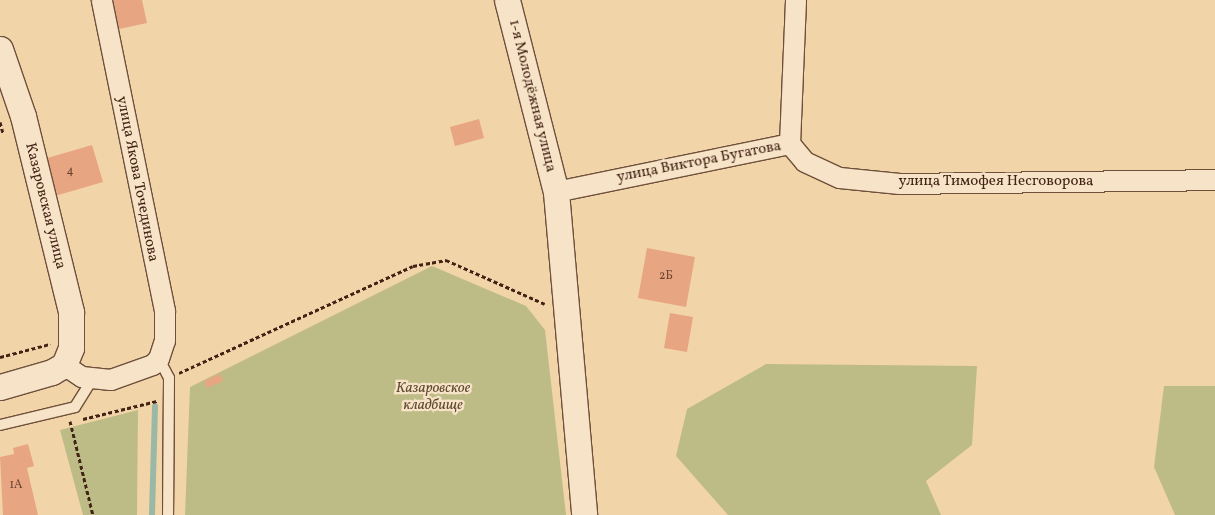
<!DOCTYPE html>
<html>
<head>
<meta charset="utf-8">
<style>
  body { margin:0 }
  #map { position:relative; width:1215px; height:515px; overflow:hidden; background:#f2d4a9; font-family:Vollkorn,serif }
  div>[style] { position:absolute }
  .green>* { inset:0; background:#bebc86 }
  .stream>* { height:5.5px; margin:-2.75px; padding:0 2.75px; transform-origin:2.75px; border-radius:2.75px; background:#9bb8a6 }
  .building>* { inset:0; background:#e7a582 }
  .path>* { height:3px; margin-top:-1.5px; transform-origin:0; background:repeating-linear-gradient(90deg,#422416 0 4px,transparent 0 6.5px) }
  .roads { filter:drop-shadow(1px 0 #6e503b) drop-shadow(-1px 0 #6e503b) drop-shadow(0 1px #6e503b) drop-shadow(0 -1px #6e503b) }
  .service>* { height:10px; margin:-5px; padding:0 5px; transform-origin:5px; border-radius:5px; background:#f7e3c7 }
  .minor>* { height:20px; margin:-10px; padding:0 10px; transform-origin:10px; border-radius:10px; background:#f7e3c7 }
  .tertiary>* { height:25px; margin:-12.5px; padding:0 12.5px; transform-origin:12.5px; border-radius:12.5px; background:#f7e3c7 }
  span { translate:-50% -50%; white-space:nowrap; text-align:center; line-height:1.15; -webkit-text-stroke:4.5px #f7e3c7; paint-order:stroke }
  .number-label { font-size:12px; color:#6b4431 }
  .number-label span { -webkit-text-stroke-width:0 }
  .street-label { font-size:15px; color:#422416 }
  .park-label { font-size:15px; color:#614a32; font-style:italic }
</style>
</head>
<body>
<div id="map">
  <div class="green">
    <i style="clip-path:polygon(432px 266px,526px 306px,545px 330px,566px 515px,185px 515px,190px 387px)"></i>
    <i style="clip-path:polygon(766px 364px,977px 366px,972px 445px,926px 481px,941px 515px,728px 515px,676px 456px,687px 409px)"></i>
    <i style="clip-path:polygon(1164px 386px,1215px 386px,1215px 515px,1175px 515px,1154px 467px)"></i>
    <i style="clip-path:polygon(138px 410px,137px 515px,83px 515px,60px 430px)"></i>
  </div>
  <div class="stream">
    <i style="left:152px;top:515px;width:108px;rotate:-88.4deg"></i>
  </div>
  <div class="building">
    <i style="clip-path:polygon(113px 0,142px 0,147px 23px,119px 29px)"></i>
    <i style="clip-path:polygon(479px 119px,484px 138px,455px 146px,450px 127px)"></i>
    <i style="clip-path:polygon(92px 145px,103px 182px,48px 198px,37px 161px)"></i>
    <i style="clip-path:polygon(647px 248px,695px 257px,686px 307px,638px 298px)"></i>
    <i style="clip-path:polygon(670px 313px,693px 317px,687px 352px,664px 348px)"></i>
    <i style="clip-path:polygon(220px 374px,223px 381px,207px 388px,204px 381px)"></i>
    <i style="clip-path:polygon(28px 444px,34px 466px,27px 468px,38px 515px,3px 515px,0 457px,14px 454px,13px 448px)"></i>
  </div>
  <div class="path">
    <i style="left:0;top:122px;width:11px;rotate:75deg"></i>
    <i style="left:0;top:357px;width:52px;rotate:-14.6deg"></i>
    <i style="left:179px;top:373px;width:257px;rotate:-24.6deg"></i>
    <i style="left:413px;top:266px;width:34px;rotate:-10deg"></i>
    <i style="left:446px;top:260px;width:108px;rotate:24deg"></i>
    <i style="left:83px;top:419px;width:76px;rotate:-13.7deg"></i>
    <i style="left:70px;top:421px;width:97px;rotate:76.3deg"></i>
  </div>
  <div class="roads">
    <div class="service">
      <i style="left:159px;top:359px;width:21px;rotate:62deg"></i>
      <i style="left:169px;top:378px;width:137px;rotate:90.4deg"></i>
      <i style="left:0;top:425px;width:77px;rotate:-13.5deg"></i>
      <i style="left:75px;top:407px;width:32px;rotate:-58deg"></i>
    </div>
    <div class="minor">
      <i style="left:790px;top:144px;width:23px;rotate:50deg"></i>
      <i style="left:805px;top:162px;width:38px;rotate:25deg"></i>
      <i style="left:840px;top:178px;width:60px;rotate:5.7deg"></i>
      <i style="left:900px;top:184px;width:315px;rotate:-0.7deg"></i>
      <i style="left:790px;top:144px;width:144px;rotate:-87.6deg"></i>
      <i style="left:556px;top:192px;width:239px;rotate:-11.6deg"></i>
      <i style="left:64px;top:365px;width:22px;rotate:34deg"></i>
      <i style="left:82px;top:377px;width:29px;rotate:6deg"></i>
      <i style="left:111px;top:380px;width:45px;rotate:-19.7deg"></i>
      <i style="left:153px;top:365px;width:8px;rotate:-45deg"></i>
      <i style="left:159px;top:359px;width:19px;rotate:-72deg"></i>
      <i style="left:165px;top:341px;width:30px;rotate:-90deg"></i>
      <i style="left:165px;top:311px;width:317px;rotate:-101.5deg"></i>
    </div>
    <div class="tertiary">
      <i style="left:507px;top:0;width:198px;rotate:75.7deg"></i>
      <i style="left:556px;top:192px;width:324px;rotate:85deg"></i>
      <i style="left:0;top:49px;width:71px;rotate:71.1deg"></i>
      <i style="left:23px;top:116px;width:202px;rotate:76.2deg"></i>
      <i style="left:71px;top:312px;width:36px;rotate:90deg"></i>
      <i style="left:71px;top:348px;width:18px;rotate:112deg"></i>
      <i style="left:64px;top:365px;width:14px;rotate:150deg"></i>
      <i style="left:52px;top:372px;width:54px;rotate:163.9deg"></i>
    </div>
  </div>
  <div class="number-label">
    <span style="left:70px;top:172px">4</span>
    <span style="left:666px;top:277px">2Б</span>
    <span style="left:16px;top:486px">1А</span>
  </div>
  <div class="street-label">
    <span style="left:532px;top:96px;rotate:76deg">1-я Молодёжная улица</span>
    <span style="left:699px;top:162px;rotate:-11deg">улица Виктора Бугатова</span>
    <span style="left:137px;top:179px;rotate:79deg">улица Якова Точединова</span>
    <span style="left:996px;top:182px">улица Тимофея Несговорова</span>
    <span style="left:45px;top:206px;rotate:76deg">Казаровская улица</span>
  </div>
  <div class="park-label">
    <span style="left:433px;top:397px">Казаровское<br>кладбище</span>
  </div>
</div>
</body>
</html>
